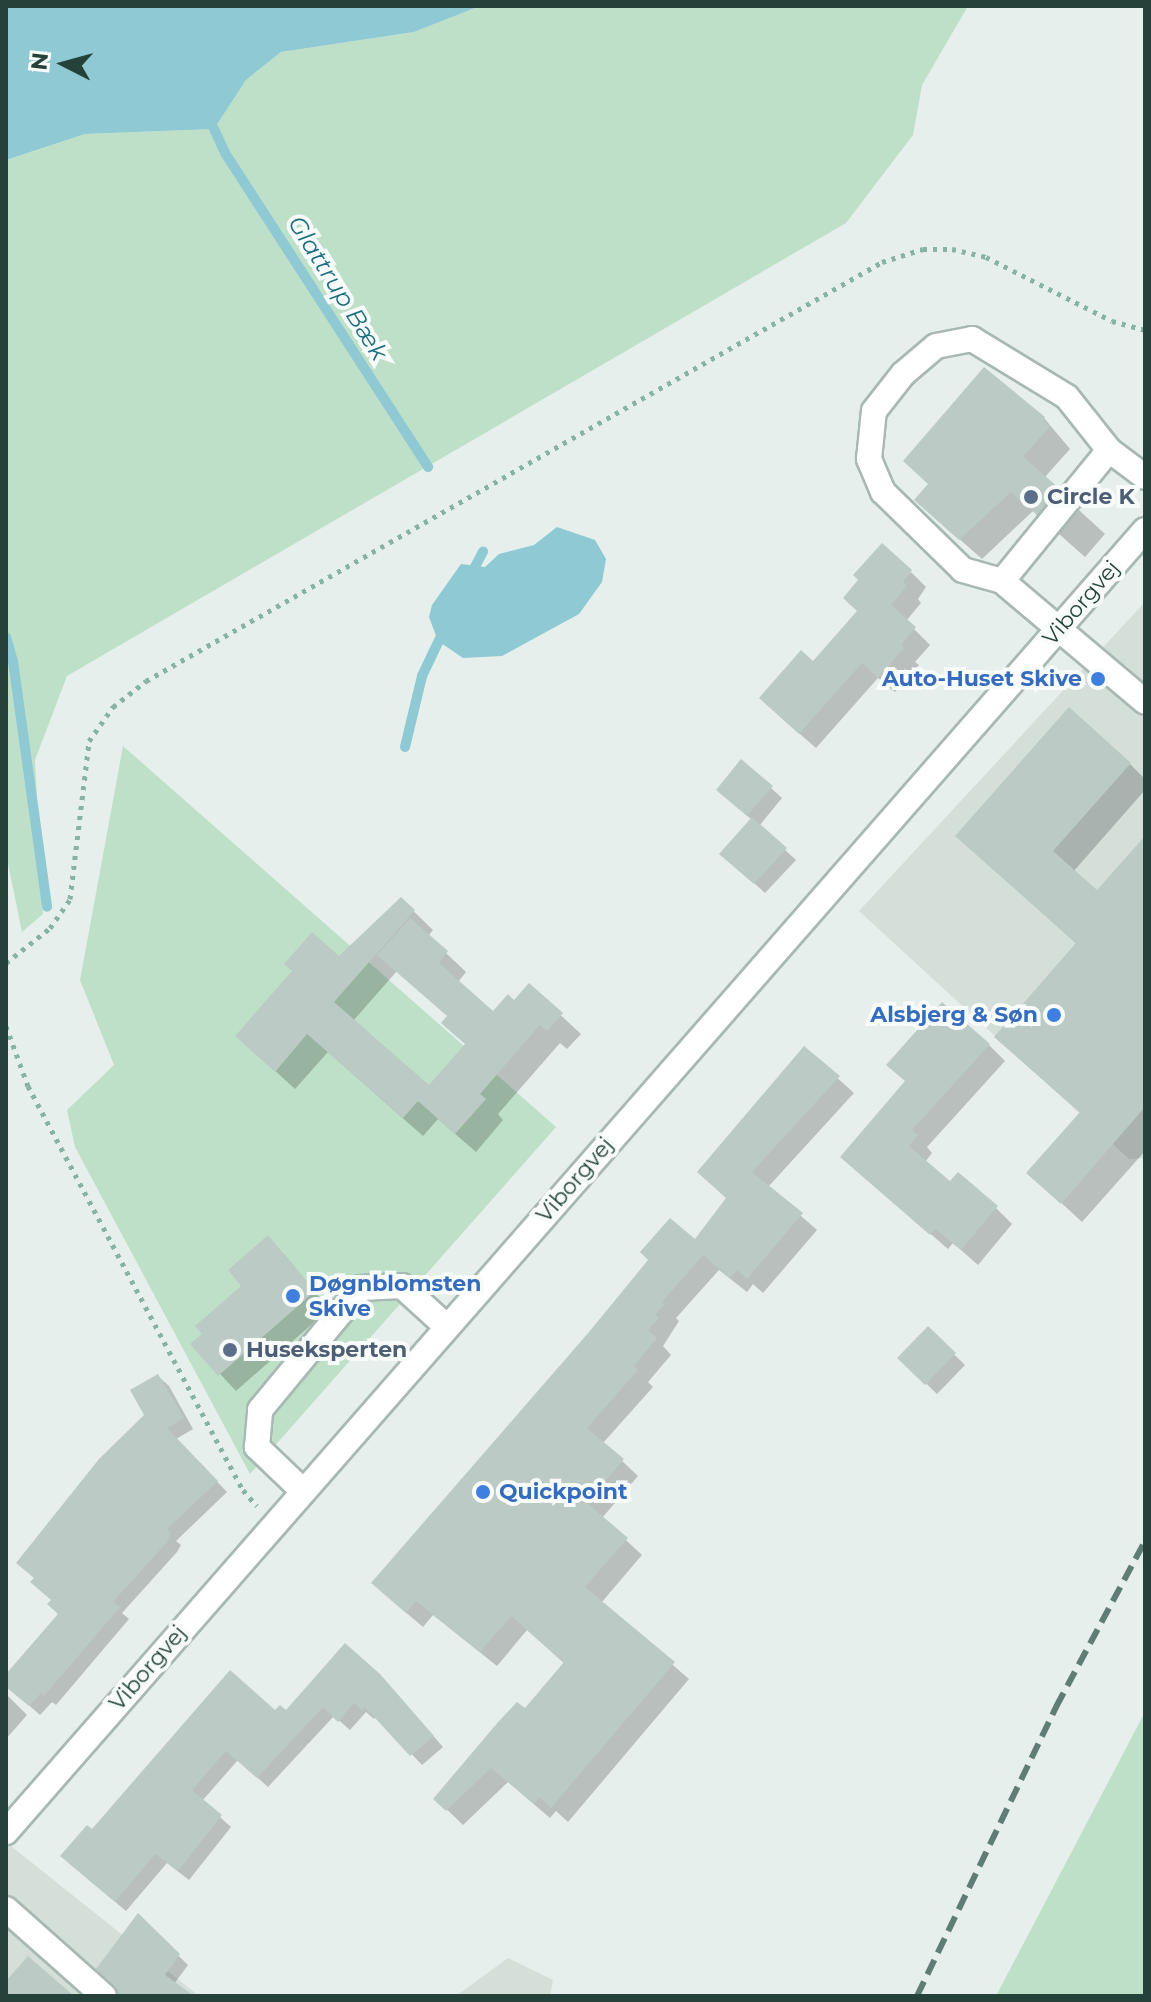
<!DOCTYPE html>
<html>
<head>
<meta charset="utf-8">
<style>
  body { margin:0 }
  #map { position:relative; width:1151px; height:2002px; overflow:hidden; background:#e6efeb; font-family:Montserrat,sans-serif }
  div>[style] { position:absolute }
  .built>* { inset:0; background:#d4dfda }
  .green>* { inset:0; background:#bfe0c8 }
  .water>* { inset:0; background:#8ec9d4 }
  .shadow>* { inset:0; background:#0003 }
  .stream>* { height:10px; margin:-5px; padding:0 5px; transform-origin:5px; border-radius:5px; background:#8ec9d4 }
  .building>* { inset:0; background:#bbcac4 }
  .path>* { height:5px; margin-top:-2.5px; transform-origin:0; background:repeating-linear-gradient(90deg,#86b3a5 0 4px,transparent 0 10px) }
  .roads { filter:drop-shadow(2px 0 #a8b8b2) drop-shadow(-2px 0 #a8b8b2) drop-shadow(0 2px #a8b8b2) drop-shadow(0 -2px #a8b8b2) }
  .minor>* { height:24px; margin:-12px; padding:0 12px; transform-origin:12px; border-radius:12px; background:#fff }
  .rail>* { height:6px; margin-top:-3px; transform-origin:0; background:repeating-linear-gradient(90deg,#5f7d75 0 16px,transparent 0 24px) }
  .dots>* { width:22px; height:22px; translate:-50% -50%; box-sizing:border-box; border:4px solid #f7fbf9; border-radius:50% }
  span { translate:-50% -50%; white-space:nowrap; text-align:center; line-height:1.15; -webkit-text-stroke:8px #f7fbf9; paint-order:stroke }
  .service-label { font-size:22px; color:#4e5e75; font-weight:700 }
  .left { translate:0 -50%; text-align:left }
  .street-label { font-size:22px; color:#24423a }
  .shop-label { font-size:22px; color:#366cbe; font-weight:700 }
  .right { translate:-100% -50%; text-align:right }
  .water-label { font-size:24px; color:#1c6f80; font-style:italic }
  .frame { position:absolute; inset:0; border:8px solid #24423a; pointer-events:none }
  .north { position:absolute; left:24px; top:24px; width:80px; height:80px; -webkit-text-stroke:6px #f7fbf9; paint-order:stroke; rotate:276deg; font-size:22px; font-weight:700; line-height:32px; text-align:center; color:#24423a }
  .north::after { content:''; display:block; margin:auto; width:28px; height:36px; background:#24423a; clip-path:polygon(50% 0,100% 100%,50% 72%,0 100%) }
</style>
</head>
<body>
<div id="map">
  <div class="built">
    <i style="clip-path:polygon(1145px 602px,1145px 1158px,1129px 1159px,859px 911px)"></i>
    <i style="clip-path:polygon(6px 1842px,199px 1996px,6px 1996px)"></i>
    <i style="clip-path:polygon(508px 1958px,553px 1980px,550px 1996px,456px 1996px)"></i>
  </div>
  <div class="green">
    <i style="clip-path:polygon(480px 6px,968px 6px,922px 85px,913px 135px,846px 223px,67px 676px,35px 760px,43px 914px,22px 932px,6px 854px,6px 160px,85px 134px,214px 129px,246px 80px,281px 52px,414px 32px)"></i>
    <i style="clip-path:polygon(123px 746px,556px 1127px,250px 1474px,75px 1147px,67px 1110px,114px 1065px,80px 980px)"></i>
    <i style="clip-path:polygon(1145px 1712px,1145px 1996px,996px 1996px)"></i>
  </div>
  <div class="water">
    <i style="clip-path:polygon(6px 6px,480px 6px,414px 32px,281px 52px,246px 80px,214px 129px,85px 134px,6px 160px)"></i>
    <i style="clip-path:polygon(557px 527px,595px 540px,606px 559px,602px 582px,579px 614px,502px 656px,463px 658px,438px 641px,429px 617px,432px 605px,461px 564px,485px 567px,499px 554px,534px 545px)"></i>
  </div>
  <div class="shadow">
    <i style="clip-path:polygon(1044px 418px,1070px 449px,1044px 478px,1105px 534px,1085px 557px,1033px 511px,982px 559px,938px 520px)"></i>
    <i style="clip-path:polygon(911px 572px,926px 587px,918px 599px,921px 603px,906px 621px,930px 645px,915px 662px,919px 665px,895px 692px,878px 678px,816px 748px,777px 714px,814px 664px)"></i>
    <i style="clip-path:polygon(1130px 764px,1145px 779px,1145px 790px,1073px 872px,1097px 893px,1145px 859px,1145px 1151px,1082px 1222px,1029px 1173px,1081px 1113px,1017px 1057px,1078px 945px,957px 836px)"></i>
    <i style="clip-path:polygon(771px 788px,782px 798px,759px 826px,796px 860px,765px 893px,733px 864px,752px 820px,729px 800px)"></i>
    <i style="clip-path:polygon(evenodd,401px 899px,433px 930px,428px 936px,466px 972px,458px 982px,493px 1013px,514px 1003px,529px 986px,581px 1034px,567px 1049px,560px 1043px,498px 1114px,503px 1120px,476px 1152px,438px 1119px,423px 1136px,328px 1052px,295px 1089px,237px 1036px,339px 959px,401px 899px,397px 971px,449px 1017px,466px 1045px,429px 1088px,353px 1021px,397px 971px)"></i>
    <i style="clip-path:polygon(989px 1045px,1005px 1061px,927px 1147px,932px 1153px,925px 1162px,950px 1184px,996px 1208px,1012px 1224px,978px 1265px,953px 1243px,948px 1249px,842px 1157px)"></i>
    <i style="clip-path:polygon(805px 1049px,854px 1093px,768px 1187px,817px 1230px,763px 1293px,753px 1284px,747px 1292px,719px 1270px,676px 1318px,679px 1321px,663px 1346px,671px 1355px,648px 1382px,653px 1387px,603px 1443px,638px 1476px,602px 1518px,642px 1555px,601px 1603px,689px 1679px,568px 1822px,556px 1811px,550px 1818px,508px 1782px,463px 1825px,436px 1799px,525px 1711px,565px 1664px,527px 1630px,497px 1666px,433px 1615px,423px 1627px,390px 1599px,695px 1242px,728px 1199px)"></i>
    <i style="clip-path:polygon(284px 1254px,329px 1309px,236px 1391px,193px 1345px)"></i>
    <i style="clip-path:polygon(928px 1329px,965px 1365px,937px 1394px,900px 1358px)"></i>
    <i style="clip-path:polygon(158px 1376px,169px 1386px,193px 1429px,176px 1439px,227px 1492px,176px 1541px,181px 1545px,177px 1552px,122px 1613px,129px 1619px,56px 1705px,52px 1702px,40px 1715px,6px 1685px,6px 1677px,60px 1614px,146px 1416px)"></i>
    <i style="clip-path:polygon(390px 1687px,443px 1747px,422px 1765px,376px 1716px,374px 1719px,366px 1712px,350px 1730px,334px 1716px,268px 1787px,238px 1760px,202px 1801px,231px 1827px,189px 1880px,167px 1863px,126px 1911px,73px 1866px,92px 1832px,276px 1713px)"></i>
    <i style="clip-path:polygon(6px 1694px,27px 1715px,6px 1739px)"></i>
    <i style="clip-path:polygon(138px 1916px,188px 1965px,174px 1984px,190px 1996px,135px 1996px)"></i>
  </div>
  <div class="stream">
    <i style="left:214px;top:129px;width:26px;rotate:65deg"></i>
    <i style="left:225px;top:153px;width:374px;rotate:57.1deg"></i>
    <i style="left:469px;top:578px;width:30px;rotate:-62deg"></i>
    <i style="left:6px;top:637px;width:25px;rotate:74deg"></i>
    <i style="left:13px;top:661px;width:248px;rotate:82.1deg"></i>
    <i style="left:405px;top:747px;width:73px;rotate:-76.5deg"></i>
    <i style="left:422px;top:676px;width:49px;rotate:-64.5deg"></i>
  </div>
  <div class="building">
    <i style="clip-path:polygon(984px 367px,1045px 417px,1043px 420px,1050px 426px,1023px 457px,1059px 488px,1037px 515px,1011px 492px,959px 540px,914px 500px,928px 484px,903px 461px)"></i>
    <i style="clip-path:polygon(882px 543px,912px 570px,903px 582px,907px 586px,891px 605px,916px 627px,901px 645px,904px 648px,878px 678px,862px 663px,799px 734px,759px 698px,801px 650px,813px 661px,857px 611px,843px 598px,858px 580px,853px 575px)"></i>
    <i style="clip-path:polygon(1069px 707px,1131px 763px,1053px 851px,1097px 890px,1145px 836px,1145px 1107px,1061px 1204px,1026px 1173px,1080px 1112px,994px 1037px,1076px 943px,955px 836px)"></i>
    <i style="clip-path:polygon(741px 759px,773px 786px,747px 816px,716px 790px)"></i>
    <i style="clip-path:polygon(752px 817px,787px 848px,754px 884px,719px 854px)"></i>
    <i style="clip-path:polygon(401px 897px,415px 910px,334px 1002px,429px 1085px,465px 1044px,441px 1023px,447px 1016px,377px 955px,410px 918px,448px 951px,439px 963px,493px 1011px,508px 994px,514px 1000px,529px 983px,563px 1013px,547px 1031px,540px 1025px,480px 1094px,486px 1099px,455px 1134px,418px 1101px,403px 1118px,307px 1034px,275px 1072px,235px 1036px,292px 971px,284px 964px,312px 932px,339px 956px)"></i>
    <i style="clip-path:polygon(942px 1002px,990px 1044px,912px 1130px,918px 1135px,909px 1146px,950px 1181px,958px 1172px,998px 1206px,961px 1250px,935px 1229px,930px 1235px,840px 1157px,905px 1081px,886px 1065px)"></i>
    <i style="clip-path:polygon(804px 1046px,840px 1076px,752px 1172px,803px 1213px,747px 1279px,737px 1270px,730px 1278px,703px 1255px,662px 1302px,665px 1304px,655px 1315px,659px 1318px,648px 1330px,657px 1338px,634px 1366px,638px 1370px,587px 1428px,624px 1459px,587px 1503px,628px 1538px,585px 1587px,675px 1662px,551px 1808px,539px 1797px,534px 1804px,491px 1768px,446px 1811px,433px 1799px,499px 1721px,517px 1702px,525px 1708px,564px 1662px,511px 1616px,480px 1652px,416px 1601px,406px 1613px,371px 1583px,589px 1332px,648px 1260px,640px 1252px,670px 1218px,695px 1239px,726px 1198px,697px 1172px)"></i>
    <i style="clip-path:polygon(268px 1235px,315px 1291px,218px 1376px,190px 1344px,202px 1334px,195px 1326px,241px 1286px,228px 1270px)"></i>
    <i style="clip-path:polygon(928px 1326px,956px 1353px,925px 1385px,897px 1358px)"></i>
    <i style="clip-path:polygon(158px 1374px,184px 1418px,167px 1428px,218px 1481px,167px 1529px,171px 1533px,167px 1542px,113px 1602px,120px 1607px,44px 1696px,41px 1693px,29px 1706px,6px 1687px,6px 1674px,58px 1614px,47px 1604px,51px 1600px,30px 1582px,34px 1578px,16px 1563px,99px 1459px,144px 1415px,130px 1390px)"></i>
    <i style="clip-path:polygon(345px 1643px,380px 1674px,434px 1736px,410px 1756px,365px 1707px,362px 1710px,354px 1703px,338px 1722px,323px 1707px,257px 1778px,226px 1751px,192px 1790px,222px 1815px,178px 1871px,155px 1854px,115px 1902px,60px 1856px,87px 1825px,92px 1829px,230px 1670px,275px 1710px,280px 1705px,286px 1710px)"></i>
    <i style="clip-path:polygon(138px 1913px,180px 1954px,165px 1975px,194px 1996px,119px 1996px,114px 1985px,96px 1969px)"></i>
    <i style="clip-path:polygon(28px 1956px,74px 1996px,6px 1996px,6px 1981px)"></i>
  </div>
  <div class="path">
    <i style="left:6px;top:963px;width:56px;rotate:-38.5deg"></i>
    <i style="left:50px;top:928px;width:35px;rotate:-55deg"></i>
    <i style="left:70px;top:899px;width:159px;rotate:-83.1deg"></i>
    <i style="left:89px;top:741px;width:42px;rotate:-54.8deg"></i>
    <i style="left:113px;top:707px;width:42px;rotate:-38.2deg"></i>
    <i style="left:146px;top:681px;width:847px;rotate:-29.65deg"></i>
    <i style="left:882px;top:262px;width:43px;rotate:-17.6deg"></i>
    <i style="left:923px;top:249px;width:29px"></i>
    <i style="left:952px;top:249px;width:35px;rotate:13deg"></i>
    <i style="left:986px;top:257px;width:141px;rotate:26.9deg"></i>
    <i style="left:1112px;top:321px;width:34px;rotate:15deg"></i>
    <i style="left:6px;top:1026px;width:64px;rotate:69.9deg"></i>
    <i style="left:28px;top:1086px;width:458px;rotate:62deg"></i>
    <i style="left:243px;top:1490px;width:21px;rotate:49deg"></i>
  </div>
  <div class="roads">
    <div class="minor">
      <i style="left:1145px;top:477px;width:45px;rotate:-143.1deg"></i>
      <i style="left:1109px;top:450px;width:169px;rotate:129.2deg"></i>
      <i style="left:1002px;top:581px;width:187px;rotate:40.2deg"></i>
      <i style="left:1002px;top:581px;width:41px;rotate:-164.2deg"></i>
      <i style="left:963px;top:570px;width:112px;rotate:-135.7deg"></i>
      <i style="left:883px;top:492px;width:36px;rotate:-113deg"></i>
      <i style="left:869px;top:459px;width:48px;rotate:-84.1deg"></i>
      <i style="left:874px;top:411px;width:47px;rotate:-51.9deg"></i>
      <i style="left:903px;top:374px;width:43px;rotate:-40.3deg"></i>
      <i style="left:936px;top:346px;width:37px;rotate:-11deg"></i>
      <i style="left:972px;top:339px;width:111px;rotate:31.4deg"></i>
      <i style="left:1067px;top:397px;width:68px;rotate:51.6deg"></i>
      <i style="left:303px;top:1491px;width:64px;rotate:-136.3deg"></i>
      <i style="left:257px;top:1447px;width:37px;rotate:-85deg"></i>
      <i style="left:260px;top:1410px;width:158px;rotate:-50.4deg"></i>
      <i style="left:361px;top:1288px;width:41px;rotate:-2.8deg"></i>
      <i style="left:402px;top:1286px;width:61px;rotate:42.3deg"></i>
      <i style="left:6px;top:1832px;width:1730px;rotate:-48.82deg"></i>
      <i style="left:6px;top:1909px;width:131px;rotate:41.6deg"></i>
    </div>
  </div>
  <div class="rail">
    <i style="left:917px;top:1996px;width:321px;rotate:-64.3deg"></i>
    <i style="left:1056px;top:1707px;width:188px;rotate:-61.8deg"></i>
  </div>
  <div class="dots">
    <i style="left:1031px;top:497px;background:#5c6f8a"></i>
    <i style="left:1098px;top:679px;background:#3f7fe0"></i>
    <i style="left:1054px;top:1015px;background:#3f7fe0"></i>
    <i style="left:293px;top:1296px;background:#3f7fe0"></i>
    <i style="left:230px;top:1350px;background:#5c6f8a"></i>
    <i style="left:483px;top:1492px;background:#3f7fe0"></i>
  </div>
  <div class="service-label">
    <span class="left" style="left:1047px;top:497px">Circle K</span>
    <span class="left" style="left:246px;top:1350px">Huseksperten</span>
  </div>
  <div class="street-label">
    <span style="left:1081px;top:603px;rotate:-49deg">Viborgvej</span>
    <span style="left:575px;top:1180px;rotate:-49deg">Viborgvej</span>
    <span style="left:148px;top:1668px;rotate:-49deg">Viborgvej</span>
  </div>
  <div class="shop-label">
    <span class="right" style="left:1082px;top:679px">Auto-Huset Skive</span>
    <span class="right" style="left:1038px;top:1015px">Alsbjerg &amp; Søn</span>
    <span class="left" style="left:309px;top:1296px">Døgnblomsten<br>Skive</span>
    <span class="left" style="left:499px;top:1492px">Quickpoint</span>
  </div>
  <div class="water-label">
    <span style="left:338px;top:288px;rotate:58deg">Glattrup Bæk</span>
  </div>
  <div class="frame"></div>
  <div class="north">N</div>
</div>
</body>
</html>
